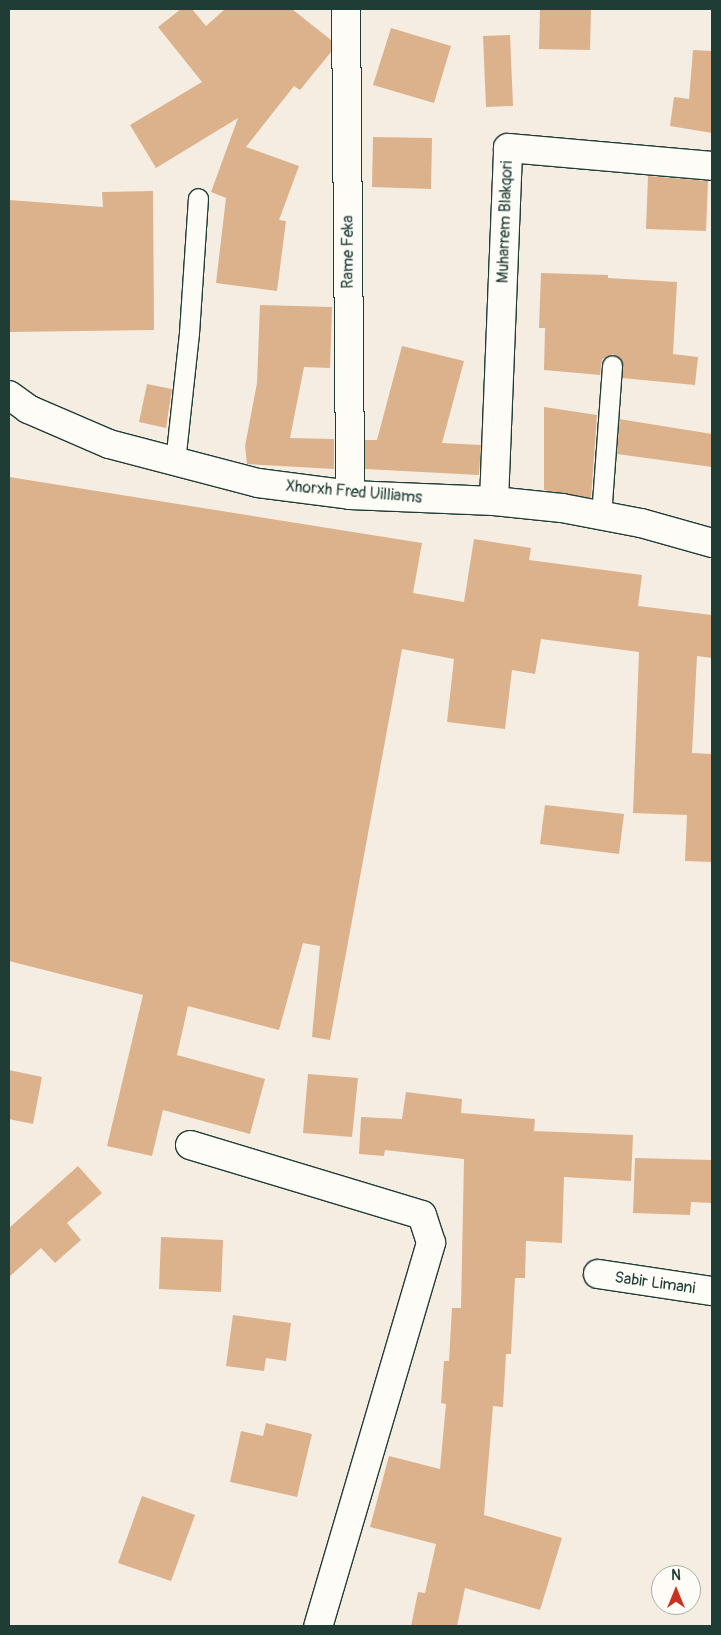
<!DOCTYPE html>
<html>
<head>
<meta charset="utf-8">
<style>
  body { margin:0 }
  #map { position:relative; width:721px; height:1635px; overflow:hidden; background:#f6ede2; font-family:Pangolin,sans-serif }
  div>[style] { position:absolute }
  .building>* { inset:0; background:#dcb28d }
  .roads { filter:drop-shadow(1px 0 #1f3d34) drop-shadow(-1px 0 #1f3d34) drop-shadow(0 1px #1f3d34) drop-shadow(0 -1px #1f3d34) }
  .service>* { height:19px; margin:-9.5px; padding:0 9.5px; transform-origin:9.5px; border-radius:9.5px; background:#fdfcf7 }
  .minor>* { height:28px; margin:-14px; padding:0 14px; transform-origin:14px; border-radius:14px; background:#fdfcf7 }
  span { translate:-50% -50%; white-space:nowrap; text-align:center; line-height:1.15; -webkit-text-stroke:4px #fdfcf7; paint-order:stroke }
  .street-label { font-size:16px; color:#1f3d34 }
  .frame { position:absolute; inset:0; border:10px solid #1f3d34; pointer-events:none }
  .north { position:absolute; left:651px; top:1565px; width:50px; height:50px; box-sizing:border-box; background:#fdfcf7; border:1px solid #a4b0a9; border-radius:50%; rotate:0deg; font-size:14px; font-weight:700; line-height:20px; text-align:center; color:#1f3d34 }
  .north::after { content:''; display:block; margin:auto; width:18px; height:22px; background:#c8321e; clip-path:polygon(50% 0,100% 100%,50% 72%,0 100%) }
</style>
</head>
<body>
<div id="map">
  <div class="building">
    <i style="clip-path:polygon(181px 9px,192px 9px,206px 26px,225px 9px,292px 9px,331px 40px,331px 52px,300px 90px,294px 86px,246px 147px,299px 166px,279px 220px,286px 221px,277px 291px,216px 283px,226px 198px,211px 192px,238px 118px,156px 168px,130px 125px,202px 82px,158px 27px)"></i>
    <i style="clip-path:polygon(540px 9px,591px 9px,590px 50px,539px 49px)"></i>
    <i style="clip-path:polygon(391px 28px,451px 46px,434px 103px,373px 85px)"></i>
    <i style="clip-path:polygon(510px 35px,513px 106px,486px 107px,483px 36px)"></i>
    <i style="clip-path:polygon(693px 50px,712px 51px,712px 133px,670px 126px,674px 97px,689px 99px)"></i>
    <i style="clip-path:polygon(373px 137px,432px 138px,431px 189px,372px 187px)"></i>
    <i style="clip-path:polygon(648px 176px,708px 181px,706px 231px,646px 229px)"></i>
    <i style="clip-path:polygon(153px 191px,154px 330px,9px 332px,9px 200px,103px 207px,102px 192px)"></i>
    <i style="clip-path:polygon(541px 273px,608px 275px,608px 278px,677px 282px,673px 354px,698px 357px,695px 385px,622px 378px,622px 361px,613px 354px,602px 359px,600px 375px,544px 370px,545px 328px,539px 328px)"></i>
    <i style="clip-path:polygon(260px 305px,332px 307px,330px 368px,304px 367px,290px 438px,334px 439px,334px 469px,247px 464px,245px 446px,257px 383px)"></i>
    <i style="clip-path:polygon(402px 346px,464px 361px,442px 443px,481px 445px,479px 475px,365px 469px,365px 440px,377px 440px)"></i>
    <i style="clip-path:polygon(147px 384px,172px 389px,166px 428px,139px 422px)"></i>
    <i style="clip-path:polygon(544px 407px,597px 415px,591px 498px,544px 490px)"></i>
    <i style="clip-path:polygon(619px 419px,712px 434px,712px 467px,617px 454px)"></i>
    <i style="clip-path:polygon(9px 477px,422px 543px,413px 593px,464px 602px,474px 539px,531px 548px,529px 560px,642px 575px,638px 606px,712px 615px,712px 658px,697px 656px,692px 753px,712px 754px,712px 862px,685px 861px,687px 815px,633px 813px,639px 652px,541px 639px,535px 674px,512px 670px,505px 729px,447px 722px,454px 659px,402px 649px,330px 1040px,312px 1037px,320px 946px,303px 943px,279px 1030px,188px 1006px,177px 1055px,265px 1079px,250px 1134px,163px 1110px,152px 1156px,107px 1146px,143px 995px,9px 961px)"></i>
    <i style="clip-path:polygon(545px 805px,624px 814px,619px 854px,540px 844px)"></i>
    <i style="clip-path:polygon(9px 1070px,42px 1077px,33px 1124px,9px 1119px)"></i>
    <i style="clip-path:polygon(308px 1074px,358px 1078px,352px 1137px,303px 1133px)"></i>
    <i style="clip-path:polygon(406px 1092px,462px 1099px,461px 1113px,535px 1119px,534px 1131px,633px 1135px,631px 1181px,564px 1177px,562px 1243px,526px 1241px,525px 1278px,515px 1278px,511px 1354px,506px 1354px,503px 1407px,493px 1406px,484px 1515px,562px 1538px,540px 1610px,465px 1588px,457px 1626px,411px 1626px,418px 1592px,425px 1593px,436px 1544px,370px 1527px,389px 1456px,440px 1469px,446px 1404px,441px 1403px,444px 1361px,449px 1361px,452px 1308px,461px 1308px,464px 1159px,385px 1150px,384px 1156px,359px 1154px,361px 1117px,402px 1119px)"></i>
    <i style="clip-path:polygon(635px 1158px,712px 1160px,712px 1203px,691px 1202px,690px 1215px,633px 1213px)"></i>
    <i style="clip-path:polygon(78px 1166px,102px 1193px,67px 1223px,81px 1240px,55px 1263px,41px 1248px,9px 1277px,9px 1228px)"></i>
    <i style="clip-path:polygon(161px 1237px,223px 1240px,221px 1292px,159px 1289px)"></i>
    <i style="clip-path:polygon(233px 1315px,291px 1323px,286px 1361px,266px 1358px,264px 1371px,226px 1366px)"></i>
    <i style="clip-path:polygon(266px 1423px,312px 1434px,297px 1497px,230px 1482px,241px 1431px,263px 1436px)"></i>
    <i style="clip-path:polygon(142px 1496px,195px 1515px,171px 1581px,118px 1563px)"></i>
  </div>
  <div class="roads">
    <div class="service">
      <i style="left:175px;top:462px;width:130px;rotate:-83.8deg"></i>
      <i style="left:189px;top:333px;width:135px;rotate:-86.2deg"></i>
      <i style="left:601px;top:516px;width:151px;rotate:-85.8deg"></i>
    </div>
    <div class="minor">
      <i style="left:346px;top:9px;width:486px;rotate:89.5deg"></i>
      <i style="left:9px;top:395px;width:24px;rotate:36deg"></i>
      <i style="left:28px;top:409px;width:88px;rotate:23.4deg"></i>
      <i style="left:109px;top:444px;width:154px;rotate:14.7deg"></i>
      <i style="left:258px;top:483px;width:93px;rotate:7.4deg"></i>
      <i style="left:350px;top:495px;width:144px;rotate:2.4deg"></i>
      <i style="left:494px;top:501px;width:68px;rotate:5.9deg"></i>
      <i style="left:562px;top:508px;width:80px;rotate:10.8deg"></i>
      <i style="left:641px;top:523px;width:74px;rotate:15.7deg"></i>
      <i style="left:494px;top:501px;width:353px;rotate:-87.7deg"></i>
      <i style="left:508px;top:148px;width:205px;rotate:5deg"></i>
      <i style="left:190px;top:1145px;width:242px;rotate:16.8deg"></i>
      <i style="left:422px;top:1215px;width:29px;rotate:72deg"></i>
      <i style="left:431px;top:1243px;width:399px;rotate:106.4deg"></i>
      <i style="left:598px;top:1274px;width:115px;rotate:8.5deg"></i>
    </div>
  </div>
  <div class="street-label">
    <span style="left:505px;top:222px;rotate:-88deg">Muharrem Blakqori</span>
    <span style="left:348px;top:252px;rotate:-90deg">Rame Feka</span>
    <span style="left:354px;top:492px;rotate:5deg">Xhorxh Fred Uilliams</span>
    <span style="left:655px;top:1283px;rotate:8deg">Sabir Limani</span>
  </div>
  <div class="frame"></div>
  <div class="north">N</div>
</div>
</body>
</html>
